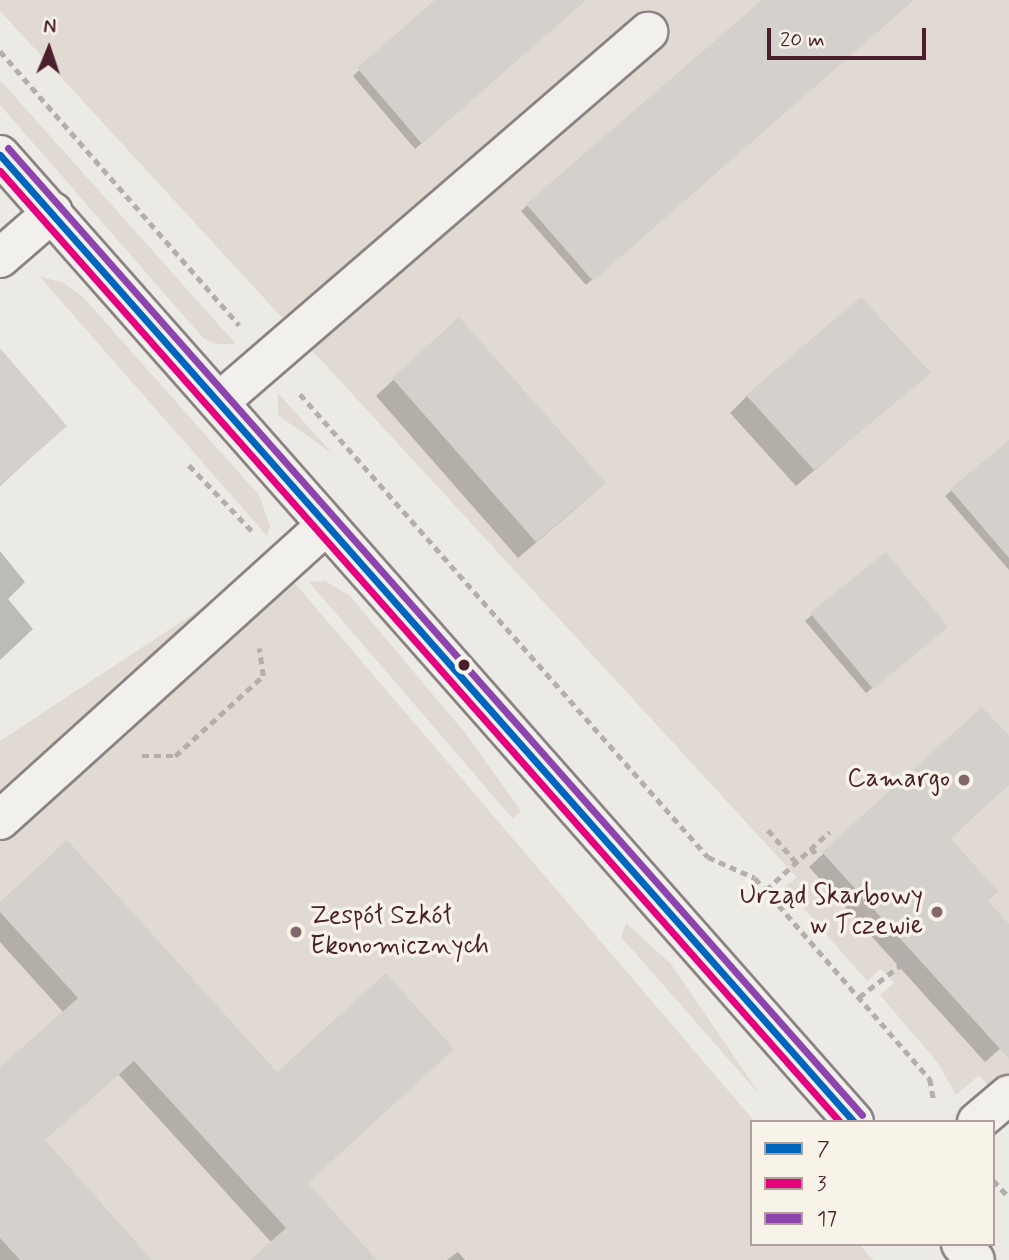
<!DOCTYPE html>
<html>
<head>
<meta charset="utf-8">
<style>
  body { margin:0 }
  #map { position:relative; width:1009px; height:1260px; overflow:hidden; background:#eceae4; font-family:Mynerve,sans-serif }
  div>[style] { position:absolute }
  .built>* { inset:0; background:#e1dad3 }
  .green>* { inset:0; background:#e1dad4 }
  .shadow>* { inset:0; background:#0003 }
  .building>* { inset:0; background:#d4d0cc }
  .path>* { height:4.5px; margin-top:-2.25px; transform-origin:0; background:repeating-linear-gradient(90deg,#b5aead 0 7px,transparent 0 12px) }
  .roads { filter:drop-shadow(2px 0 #8b8282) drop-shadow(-2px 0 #8b8282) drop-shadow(0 2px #8b8282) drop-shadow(0 -2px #8b8282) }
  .minor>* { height:38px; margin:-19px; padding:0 19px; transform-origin:19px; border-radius:19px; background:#f1f0ec }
  .bus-1>* { height:7px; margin:-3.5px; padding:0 3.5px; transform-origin:3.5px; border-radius:3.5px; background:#0065bd }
  .bus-2>* { height:7px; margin:-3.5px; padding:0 3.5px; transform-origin:3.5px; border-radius:3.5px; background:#e5007d }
  .bus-3>* { height:7px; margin:-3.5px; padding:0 3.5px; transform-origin:3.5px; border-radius:3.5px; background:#8e44ad }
  .dots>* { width:19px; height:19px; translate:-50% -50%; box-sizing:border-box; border:4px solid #f7f3e8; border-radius:50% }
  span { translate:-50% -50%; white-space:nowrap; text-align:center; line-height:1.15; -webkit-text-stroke:7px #f7f3e8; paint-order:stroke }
  .poi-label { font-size:26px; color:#4a1f2b }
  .right { translate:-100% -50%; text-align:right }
  .left { translate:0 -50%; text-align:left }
  .legend { position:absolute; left:750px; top:1120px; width:245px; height:126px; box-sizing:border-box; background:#f7f3e8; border:2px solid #b29e9c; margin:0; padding:9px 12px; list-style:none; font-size:21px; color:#4a1f2b }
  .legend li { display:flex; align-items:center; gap:14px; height:35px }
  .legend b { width:35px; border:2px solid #b29e9c }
  .north { position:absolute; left:14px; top:14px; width:70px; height:70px; -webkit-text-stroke:5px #f7f3e8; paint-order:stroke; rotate:2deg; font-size:19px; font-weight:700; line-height:28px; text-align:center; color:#4a1f2b }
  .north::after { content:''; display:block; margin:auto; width:24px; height:32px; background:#4a1f2b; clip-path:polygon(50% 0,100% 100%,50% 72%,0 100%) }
  .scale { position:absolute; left:767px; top:28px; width:159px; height:32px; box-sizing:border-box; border:4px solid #4a1f2b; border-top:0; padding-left:9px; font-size:21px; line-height:24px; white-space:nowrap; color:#4a1f2b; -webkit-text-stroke:5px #f7f3e8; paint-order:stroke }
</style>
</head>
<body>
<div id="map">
  <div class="built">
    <i style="clip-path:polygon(0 0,1009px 0,1009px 1108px,0 11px)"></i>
    <i style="clip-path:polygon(275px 560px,755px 1122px,752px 1244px,859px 1244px,873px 1260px,0 1260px,0 741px)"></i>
  </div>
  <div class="green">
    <i style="clip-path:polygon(0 81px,0 80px,236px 344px,216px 344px,204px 339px,0 105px)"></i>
    <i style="clip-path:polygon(40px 277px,62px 282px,83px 297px,259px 495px,270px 526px,267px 536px)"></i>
    <i style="clip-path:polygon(278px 392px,278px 393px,333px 454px,278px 415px)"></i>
    <i style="clip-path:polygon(325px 581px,350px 596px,466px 734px,521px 811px,513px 819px,309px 582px)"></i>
    <i style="clip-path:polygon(291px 604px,679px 1044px,566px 1099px,244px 723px,283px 676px,270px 632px)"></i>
    <i style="clip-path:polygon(815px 864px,897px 954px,867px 981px,785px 887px)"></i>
    <i style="clip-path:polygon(626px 923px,671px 964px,761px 1096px,621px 937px)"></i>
    <i style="clip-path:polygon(906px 973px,991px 1065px,956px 1095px,938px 1063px,880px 995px)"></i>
    <i style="clip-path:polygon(589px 1102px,730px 1260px,529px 1260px,477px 1202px)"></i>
  </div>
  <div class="shadow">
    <i style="clip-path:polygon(437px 0,585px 0,415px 149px,353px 76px)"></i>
    <i style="clip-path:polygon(764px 0,912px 0,586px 285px,521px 211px)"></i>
    <i style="clip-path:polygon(459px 319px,586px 500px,518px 558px,376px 396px)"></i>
    <i style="clip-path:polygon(0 360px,65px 426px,0 486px)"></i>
    <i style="clip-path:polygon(928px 373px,796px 486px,730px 413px,747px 396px)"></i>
    <i style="clip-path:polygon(1009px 443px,1009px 570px,945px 496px)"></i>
    <i style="clip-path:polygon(0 551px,25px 582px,8px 599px,33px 629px,0 660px)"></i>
    <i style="clip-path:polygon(885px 554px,940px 633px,866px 693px,805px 621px)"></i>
    <i style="clip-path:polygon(982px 709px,1009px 738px,1009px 784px,949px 839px,986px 901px,1009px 927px,1009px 1041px,985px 1062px,809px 867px)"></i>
    <i style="clip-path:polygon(0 904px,306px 1183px,375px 1260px,252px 1260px,272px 1243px,118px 1074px,43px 1141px,150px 1260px,0 1260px,0 1069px,64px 1013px,0 942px)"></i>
    <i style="clip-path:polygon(458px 1252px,465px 1260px,447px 1260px)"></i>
  </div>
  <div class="building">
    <i style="clip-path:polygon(435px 0,586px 0,422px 144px,357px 68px)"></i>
    <i style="clip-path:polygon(762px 0,914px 0,593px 281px,526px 204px)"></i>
    <i style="clip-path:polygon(861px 297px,931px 373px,814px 470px,746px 395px)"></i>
    <i style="clip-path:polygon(459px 317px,606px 483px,536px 542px,392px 378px)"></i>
    <i style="clip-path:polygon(0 348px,67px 426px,0 485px)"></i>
    <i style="clip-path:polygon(1009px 440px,1009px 558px,950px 489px)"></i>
    <i style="clip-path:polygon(886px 552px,948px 627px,873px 689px,810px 613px)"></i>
    <i style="clip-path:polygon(982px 707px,1009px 736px,1009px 785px,950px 838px,998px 891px,988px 901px,1009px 924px,1009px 1059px,822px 852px)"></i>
    <i style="clip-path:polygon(67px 840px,277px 1072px,386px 973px,454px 1049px,308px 1183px,377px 1260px,250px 1260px,286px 1228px,134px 1061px,45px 1140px,152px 1260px,20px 1260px,0 1238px,0 1067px,78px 998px,0 912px,0 902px)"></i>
  </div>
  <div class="path">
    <i style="left:0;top:51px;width:364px;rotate:48.9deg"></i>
    <i style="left:300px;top:394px;width:617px;rotate:48.61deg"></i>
    <i style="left:708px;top:857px;width:51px;rotate:24.1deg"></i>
    <i style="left:755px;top:878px;width:267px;rotate:49deg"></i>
    <i style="left:930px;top:1079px;width:22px;rotate:80deg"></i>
    <i style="left:189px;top:465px;width:91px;rotate:46.3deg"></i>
    <i style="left:142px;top:756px;width:33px"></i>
    <i style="left:175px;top:756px;width:119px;rotate:-42.3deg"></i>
    <i style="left:263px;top:676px;width:28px;rotate:-98deg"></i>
    <i style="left:768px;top:830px;width:43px;rotate:48.8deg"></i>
    <i style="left:811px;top:848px;width:272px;rotate:48.6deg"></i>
    <i style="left:766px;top:890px;width:86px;rotate:-42.6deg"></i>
    <i style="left:859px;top:997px;width:69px;rotate:-37.4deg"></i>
    <i style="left:993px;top:1180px;width:23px;rotate:47deg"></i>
  </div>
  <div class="roads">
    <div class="minor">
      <i style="left:0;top:155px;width:1290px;rotate:48.55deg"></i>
      <i style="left:0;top:258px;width:70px;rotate:-41deg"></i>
      <i style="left:219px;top:402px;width:567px;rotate:-40.78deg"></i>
      <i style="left:0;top:820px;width:440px;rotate:-42.1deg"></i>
      <i style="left:977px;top:1122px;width:42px;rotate:-40.2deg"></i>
      <i style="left:961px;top:1244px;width:21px;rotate:49deg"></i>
    </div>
  </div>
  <div class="bus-1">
    <i style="left:0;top:155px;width:1290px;rotate:48.55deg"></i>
  </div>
  <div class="bus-2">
    <i style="left:0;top:171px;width:1269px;rotate:48.55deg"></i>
  </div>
  <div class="bus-3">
    <i style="left:8px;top:148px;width:1290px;rotate:48.55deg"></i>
  </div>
  <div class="dots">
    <i style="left:464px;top:665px;background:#4a1f2b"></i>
    <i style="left:964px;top:780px;background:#83666c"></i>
    <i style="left:937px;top:912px;background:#83666c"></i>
    <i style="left:296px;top:932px;background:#83666c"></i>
  </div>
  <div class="poi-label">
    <span class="right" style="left:950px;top:780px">Camargo</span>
    <span class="right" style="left:923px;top:912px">Urząd Skarbowy<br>w Tczewie</span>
    <span class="left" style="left:310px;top:932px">Zespół Szkół<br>Ekonomicznych</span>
  </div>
  <ul class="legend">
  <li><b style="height:9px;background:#0065bd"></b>7</li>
  <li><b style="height:9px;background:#e5007d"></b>3</li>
  <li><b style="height:9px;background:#8e44ad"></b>17</li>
  </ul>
  <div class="north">N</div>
  <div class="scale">20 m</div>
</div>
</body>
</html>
